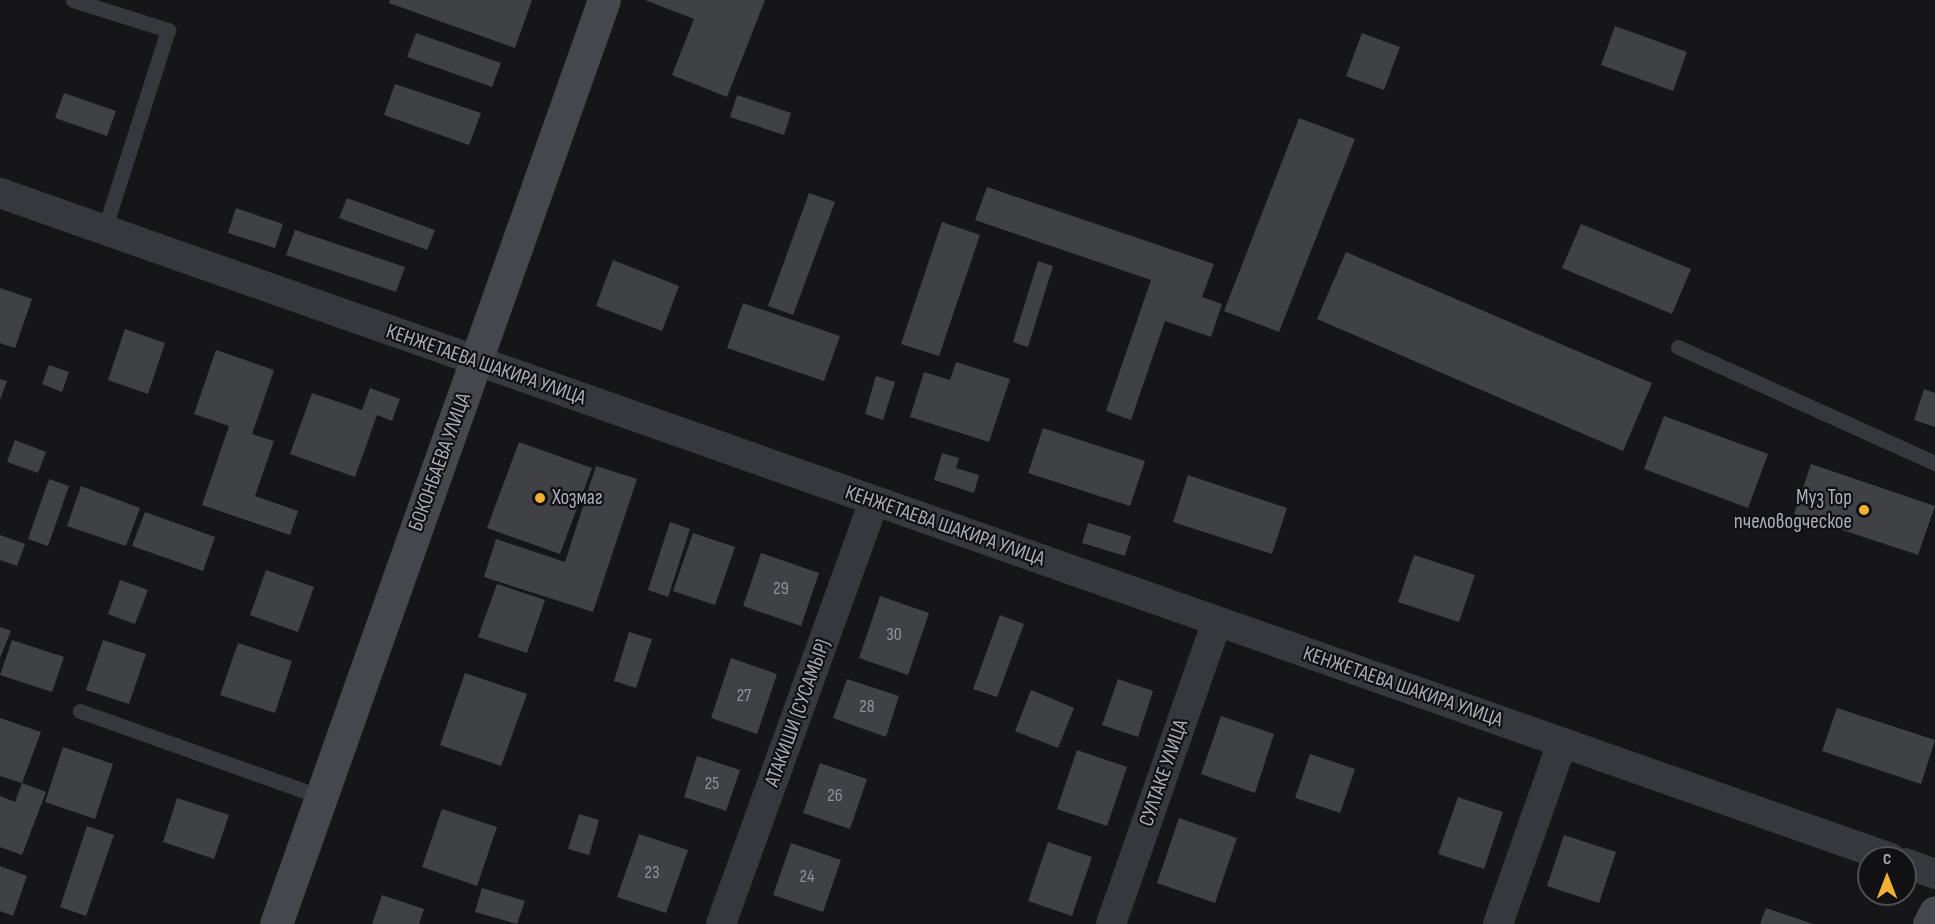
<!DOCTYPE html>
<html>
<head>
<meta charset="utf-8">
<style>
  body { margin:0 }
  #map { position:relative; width:1935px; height:924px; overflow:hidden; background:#161618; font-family:"Sofia Sans Condensed",sans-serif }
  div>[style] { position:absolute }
  .building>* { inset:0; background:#404145 }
  .lane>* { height:15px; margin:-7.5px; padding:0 7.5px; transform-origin:7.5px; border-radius:7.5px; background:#37383d }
  .street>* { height:30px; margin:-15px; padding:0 15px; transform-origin:15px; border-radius:15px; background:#37383d }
  .secondary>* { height:33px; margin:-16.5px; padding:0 16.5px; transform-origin:16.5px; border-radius:16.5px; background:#45474d }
  .dots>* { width:16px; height:16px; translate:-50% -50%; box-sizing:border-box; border:3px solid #111113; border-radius:50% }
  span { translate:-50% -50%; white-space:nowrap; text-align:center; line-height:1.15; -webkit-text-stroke:4.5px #111113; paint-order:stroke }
  .number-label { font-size:18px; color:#8e929b }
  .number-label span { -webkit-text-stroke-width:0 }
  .street-label { font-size:21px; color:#a8adb8 }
  .poi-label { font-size:21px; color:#a8adb8 }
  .left { translate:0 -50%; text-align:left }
  .right { translate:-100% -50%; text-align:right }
  .north { position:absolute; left:1857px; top:846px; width:60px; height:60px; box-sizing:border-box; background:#111113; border:2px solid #4d4f55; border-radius:50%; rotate:0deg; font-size:16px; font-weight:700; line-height:24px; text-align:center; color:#a8adb8 }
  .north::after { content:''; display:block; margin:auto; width:21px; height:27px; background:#f2b134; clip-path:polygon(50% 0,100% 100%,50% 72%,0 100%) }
</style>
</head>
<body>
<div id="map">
  <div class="building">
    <i style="clip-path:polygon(390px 0,532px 0,515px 48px,389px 3px)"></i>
    <i style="clip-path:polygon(645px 0,765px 0,727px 97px,672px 75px,694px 19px)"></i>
    <i style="clip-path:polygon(1615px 26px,1687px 52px,1673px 91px,1601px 65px)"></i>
    <i style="clip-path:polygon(416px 33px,501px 63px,492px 87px,407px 57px)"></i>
    <i style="clip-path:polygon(1362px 33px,1400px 47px,1384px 90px,1346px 76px)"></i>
    <i style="clip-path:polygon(395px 84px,481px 113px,469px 145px,384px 115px)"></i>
    <i style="clip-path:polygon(64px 93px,116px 111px,107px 136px,55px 118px)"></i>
    <i style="clip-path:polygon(737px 95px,791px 113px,784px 135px,730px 117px)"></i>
    <i style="clip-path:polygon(1299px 118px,1355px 139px,1279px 332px,1224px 311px)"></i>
    <i style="clip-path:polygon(987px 187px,1214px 264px,1202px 297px,1222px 304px,1211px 337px,1165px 321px,1131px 420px,1106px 411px,1151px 280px,975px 220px)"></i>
    <i style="clip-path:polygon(809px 193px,835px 202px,793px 315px,768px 306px)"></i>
    <i style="clip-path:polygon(347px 198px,435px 230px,427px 250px,339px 218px)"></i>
    <i style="clip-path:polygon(236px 208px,283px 224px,275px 248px,228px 233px)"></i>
    <i style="clip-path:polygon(942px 222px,980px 235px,939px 356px,901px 344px)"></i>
    <i style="clip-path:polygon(1581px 224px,1691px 269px,1672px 314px,1562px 268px)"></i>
    <i style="clip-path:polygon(295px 230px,405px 267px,396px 292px,286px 255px)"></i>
    <i style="clip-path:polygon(1346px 252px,1652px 383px,1623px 451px,1317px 319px)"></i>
    <i style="clip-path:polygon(613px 260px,679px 286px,662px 331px,596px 306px)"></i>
    <i style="clip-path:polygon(1038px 261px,1053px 266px,1028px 347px,1013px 342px)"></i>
    <i style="clip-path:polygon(0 288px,32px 299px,15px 348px,0 343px)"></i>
    <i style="clip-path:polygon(743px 303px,840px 336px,824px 381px,727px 348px)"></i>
    <i style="clip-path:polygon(125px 329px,165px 343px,148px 394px,108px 380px)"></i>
    <i style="clip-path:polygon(216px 350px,274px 370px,252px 434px,274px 441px,255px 496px,298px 511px,290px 535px,202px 505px,229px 426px,194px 414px)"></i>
    <i style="clip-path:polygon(956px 362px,1010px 379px,989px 442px,910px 417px,924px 372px,950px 380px)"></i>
    <i style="clip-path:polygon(49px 365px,69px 372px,62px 392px,42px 384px)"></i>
    <i style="clip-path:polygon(876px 376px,895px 382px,883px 420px,865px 414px)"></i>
    <i style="clip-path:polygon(0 379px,7px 381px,0 400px)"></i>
    <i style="clip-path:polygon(370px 388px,400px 399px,392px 421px,377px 415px,355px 477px,290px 454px,312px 393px,362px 410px)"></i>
    <i style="clip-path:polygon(1924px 389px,1935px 393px,1935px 427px,1914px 420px)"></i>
    <i style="clip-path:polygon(1664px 416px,1768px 454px,1748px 508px,1644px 469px)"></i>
    <i style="clip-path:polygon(1043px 428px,1145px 461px,1130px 506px,1028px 473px)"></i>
    <i style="clip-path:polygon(15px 440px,46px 452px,38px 473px,7px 462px)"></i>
    <i style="clip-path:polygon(519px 442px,592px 468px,560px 554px,487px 528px)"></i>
    <i style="clip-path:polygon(942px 453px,959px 458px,956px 468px,979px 475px,974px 493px,934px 480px)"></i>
    <i style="clip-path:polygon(1811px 464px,1935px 506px,1918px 555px,1794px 514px)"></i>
    <i style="clip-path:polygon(596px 466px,637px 479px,593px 612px,484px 577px,496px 539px,565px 562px)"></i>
    <i style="clip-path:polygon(1188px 475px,1287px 508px,1272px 554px,1173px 522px)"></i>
    <i style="clip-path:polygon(49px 479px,69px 486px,48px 546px,28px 539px)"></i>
    <i style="clip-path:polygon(81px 486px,140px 508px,126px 546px,67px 526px)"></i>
    <i style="clip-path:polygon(145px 512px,215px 537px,203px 571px,132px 546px)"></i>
    <i style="clip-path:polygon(670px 522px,690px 529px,668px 597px,648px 590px)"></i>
    <i style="clip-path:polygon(1088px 523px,1131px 536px,1125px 556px,1082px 543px)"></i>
    <i style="clip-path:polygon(693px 533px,735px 547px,715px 605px,673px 591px)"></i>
    <i style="clip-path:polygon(0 535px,25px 544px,17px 566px,0 560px)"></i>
    <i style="clip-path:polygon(761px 553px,819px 573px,801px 626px,743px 606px)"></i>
    <i style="clip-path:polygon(1414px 555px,1475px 575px,1459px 622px,1398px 602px)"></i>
    <i style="clip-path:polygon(266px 570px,314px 587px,298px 632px,250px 615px)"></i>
    <i style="clip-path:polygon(120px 580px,148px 590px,135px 624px,108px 614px)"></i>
    <i style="clip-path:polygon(497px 584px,545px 600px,527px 653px,478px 637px)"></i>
    <i style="clip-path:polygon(880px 596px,929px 613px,908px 675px,859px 658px)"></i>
    <i style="clip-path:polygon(1000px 615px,1024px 624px,997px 697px,973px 689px)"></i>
    <i style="clip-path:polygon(0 627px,11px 631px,0 658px)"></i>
    <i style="clip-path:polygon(629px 632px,652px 639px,636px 688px,614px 681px)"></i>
    <i style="clip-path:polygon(12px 640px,64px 657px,52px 692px,0 675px)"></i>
    <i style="clip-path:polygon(103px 640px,146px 654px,129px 704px,86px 690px)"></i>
    <i style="clip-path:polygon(238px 643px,292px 661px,275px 713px,220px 695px)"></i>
    <i style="clip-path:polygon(731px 658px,777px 674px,757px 734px,711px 718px)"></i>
    <i style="clip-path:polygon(465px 673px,527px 694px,501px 766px,440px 745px)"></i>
    <i style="clip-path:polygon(847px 679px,899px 696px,886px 737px,833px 718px)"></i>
    <i style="clip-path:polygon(1118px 679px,1153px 691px,1138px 737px,1102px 725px)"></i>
    <i style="clip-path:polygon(1031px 690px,1074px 708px,1058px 748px,1015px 731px)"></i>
    <i style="clip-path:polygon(1837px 708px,1935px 740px,1921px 784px,1822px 751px)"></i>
    <i style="clip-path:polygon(1221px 716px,1274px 734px,1255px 793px,1201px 774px)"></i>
    <i style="clip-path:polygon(0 718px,41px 732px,22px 783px,0 776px)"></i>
    <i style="clip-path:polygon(63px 747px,113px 764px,95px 819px,45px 802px)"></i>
    <i style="clip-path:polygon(1077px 750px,1127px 767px,1107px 826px,1057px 809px)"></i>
    <i style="clip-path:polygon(1310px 754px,1355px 769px,1340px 813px,1295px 798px)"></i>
    <i style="clip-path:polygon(697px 756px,740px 770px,726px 811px,684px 797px)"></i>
    <i style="clip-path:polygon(820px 763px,867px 779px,850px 829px,803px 813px)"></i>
    <i style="clip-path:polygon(22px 783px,46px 792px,22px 855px,0 847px,0 796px,15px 802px)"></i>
    <i style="clip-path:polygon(1458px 797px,1503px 812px,1484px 869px,1438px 854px)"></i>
    <i style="clip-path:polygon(177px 798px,229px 815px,214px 859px,163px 842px)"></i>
    <i style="clip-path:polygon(442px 809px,497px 827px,477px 886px,422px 867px)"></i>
    <i style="clip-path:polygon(579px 814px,599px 820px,589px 855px,568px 849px)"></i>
    <i style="clip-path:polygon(1179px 818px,1237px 838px,1215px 903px,1157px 883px)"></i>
    <i style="clip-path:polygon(87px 826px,114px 835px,86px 916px,60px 907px)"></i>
    <i style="clip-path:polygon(639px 834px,688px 850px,666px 913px,617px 897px)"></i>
    <i style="clip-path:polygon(1564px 835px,1616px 852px,1599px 903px,1547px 886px)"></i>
    <i style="clip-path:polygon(1048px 842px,1092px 857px,1072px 916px,1028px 901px)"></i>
    <i style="clip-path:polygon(791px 843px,841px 860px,823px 912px,773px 895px)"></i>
    <i style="clip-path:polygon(0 866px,27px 876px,13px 916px,0 911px)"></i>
    <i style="clip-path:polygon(482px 888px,525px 901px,517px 924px,475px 912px)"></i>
    <i style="clip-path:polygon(382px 895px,424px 909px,419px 924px,372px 924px)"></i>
    <i style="clip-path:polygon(1766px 908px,1813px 924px,1760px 924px)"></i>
  </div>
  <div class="lane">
    <i style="left:73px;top:0;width:100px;rotate:17.5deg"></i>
    <i style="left:168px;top:30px;width:210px;rotate:107.7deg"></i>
    <i style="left:1678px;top:347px;width:282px;rotate:24.3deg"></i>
    <i style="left:80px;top:711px;width:256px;rotate:19.6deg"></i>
  </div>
  <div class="street">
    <i style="left:0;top:193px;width:2004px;rotate:19.38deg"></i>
    <i style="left:1905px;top:863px;width:32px;rotate:20deg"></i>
    <i style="left:721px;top:924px;width:450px;rotate:-70.1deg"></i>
    <i style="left:1111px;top:924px;width:320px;rotate:-70.7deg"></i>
    <i style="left:1498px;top:924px;width:192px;rotate:-70.5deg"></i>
  </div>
  <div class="secondary">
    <i style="left:276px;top:924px;width:980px;rotate:-70.46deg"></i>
    <i style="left:1929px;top:924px;width:13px;rotate:-63deg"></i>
  </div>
  <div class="dots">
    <i style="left:540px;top:498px;background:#f2b134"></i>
    <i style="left:1864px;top:510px;background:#f2b134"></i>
  </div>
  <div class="number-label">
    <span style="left:781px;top:589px">29</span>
    <span style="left:894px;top:635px">30</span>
    <span style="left:744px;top:696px">27</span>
    <span style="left:867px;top:707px">28</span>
    <span style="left:712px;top:784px">25</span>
    <span style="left:835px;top:796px">26</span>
    <span style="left:652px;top:873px">23</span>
    <span style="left:807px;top:877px">24</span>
  </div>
  <div class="street-label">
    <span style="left:486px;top:365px;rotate:19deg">КЕНЖЕТАЕВА ШАКИРА УЛИЦА</span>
    <span style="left:440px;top:462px;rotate:-70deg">БОКОНБАЕВА УЛИЦА</span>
    <span style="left:945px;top:526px;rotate:19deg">КЕНЖЕТАЕВА ШАКИРА УЛИЦА</span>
    <span style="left:1403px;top:687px;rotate:19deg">КЕНЖЕТАЕВА ШАКИРА УЛИЦА</span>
    <span style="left:798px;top:713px;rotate:-70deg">АТАКИШИ (СУСАМЫР)</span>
    <span style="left:1164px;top:773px;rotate:-71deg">СУЛТАКЕ УЛИЦА</span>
  </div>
  <div class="poi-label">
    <span class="left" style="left:552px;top:498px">Хозмаг</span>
    <span class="right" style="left:1852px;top:510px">Муз Тор<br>пчеловодческое</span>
  </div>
  <div class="north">С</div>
</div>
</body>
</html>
